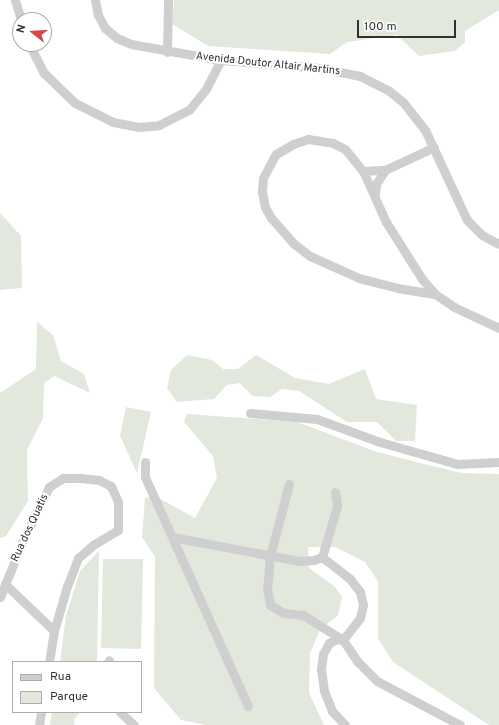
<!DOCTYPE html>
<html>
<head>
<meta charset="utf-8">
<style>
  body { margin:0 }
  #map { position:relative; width:499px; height:725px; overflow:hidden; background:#fff; font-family:Overpass,sans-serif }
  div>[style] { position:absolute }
  .green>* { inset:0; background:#e2e8dc }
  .minor>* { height:9px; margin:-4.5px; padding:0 4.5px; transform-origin:4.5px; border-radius:4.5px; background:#cfcfcf }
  span { translate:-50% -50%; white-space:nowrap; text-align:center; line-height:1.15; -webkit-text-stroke:4px #fff; paint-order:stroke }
  .street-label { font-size:11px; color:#323232 }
  .legend { position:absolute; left:12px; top:661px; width:130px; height:52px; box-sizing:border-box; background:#fff; border:1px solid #adadad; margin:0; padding:5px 7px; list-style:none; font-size:12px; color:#323232 }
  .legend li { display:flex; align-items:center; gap:8px; height:20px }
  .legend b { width:20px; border:1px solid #adadad }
  .north { position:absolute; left:12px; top:12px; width:40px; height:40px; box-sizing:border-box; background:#fff; border:1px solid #adadad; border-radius:50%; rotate:287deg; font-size:11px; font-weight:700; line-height:16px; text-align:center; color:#323232 }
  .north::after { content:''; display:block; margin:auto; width:14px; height:18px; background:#d64849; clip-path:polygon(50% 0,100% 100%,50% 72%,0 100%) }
  .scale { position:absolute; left:357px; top:20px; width:99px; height:18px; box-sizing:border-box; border:2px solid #323232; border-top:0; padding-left:5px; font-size:12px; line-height:14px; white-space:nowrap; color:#323232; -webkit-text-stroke:3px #fff; paint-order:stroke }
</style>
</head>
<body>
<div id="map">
  <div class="green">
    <i style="clip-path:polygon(174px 0,499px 0,499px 10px,465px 31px,465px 42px,455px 51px,419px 56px,397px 35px,347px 42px,330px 54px,208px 46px,172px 24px)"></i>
    <i style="clip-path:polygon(0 213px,21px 236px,22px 288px,0 290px)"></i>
    <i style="clip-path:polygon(37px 322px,53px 335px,61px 361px,84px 374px,90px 393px,54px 376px,44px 383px,43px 418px,27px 450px,28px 501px,6px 536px,0 538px,0 393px,36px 369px)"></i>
    <i style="clip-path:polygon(187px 355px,212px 360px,223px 369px,238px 369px,256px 355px,295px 378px,329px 384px,365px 369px,376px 399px,417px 405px,415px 441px,396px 441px,377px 422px,347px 422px,299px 391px,282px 389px,270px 397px,253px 396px,239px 383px,227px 385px,214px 399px,177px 402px,167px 388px,171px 370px)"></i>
    <i style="clip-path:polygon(126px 407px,151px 412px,137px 473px,120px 436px)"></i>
    <i style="clip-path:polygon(187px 414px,297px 422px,374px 451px,420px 463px,462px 473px,499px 474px,499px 725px,489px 725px,393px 662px,378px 638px,378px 581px,365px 562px,335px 547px,308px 547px,309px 568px,335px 587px,342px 597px,338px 615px,320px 630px,310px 653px,309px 693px,324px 725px,206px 725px,181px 720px,154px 688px,155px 557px,142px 537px,145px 498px,155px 496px,195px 518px,217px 478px,213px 456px,184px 422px)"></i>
    <i style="clip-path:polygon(99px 551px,97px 662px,60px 662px,66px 616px,80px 571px)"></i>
    <i style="clip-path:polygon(103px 559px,143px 559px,141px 649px,101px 648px)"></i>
    <i style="clip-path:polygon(52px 712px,81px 712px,75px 718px,74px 725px,50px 725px)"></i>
  </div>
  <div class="minor">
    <i style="left:15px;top:0;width:21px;rotate:73deg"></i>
    <i style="left:95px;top:0;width:15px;rotate:79deg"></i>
    <i style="left:98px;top:15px;width:15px;rotate:62deg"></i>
    <i style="left:105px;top:28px;width:16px;rotate:40deg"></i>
    <i style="left:117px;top:38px;width:15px;rotate:23deg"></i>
    <i style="left:131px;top:44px;width:91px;rotate:10.1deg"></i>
    <i style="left:221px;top:60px;width:99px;rotate:4.6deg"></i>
    <i style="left:320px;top:68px;width:41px;rotate:11.3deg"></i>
    <i style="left:360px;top:76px;width:31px;rotate:27deg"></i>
    <i style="left:388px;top:90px;width:19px;rotate:39deg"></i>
    <i style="left:403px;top:102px;width:36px;rotate:52deg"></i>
    <i style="left:425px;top:130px;width:99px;rotate:65deg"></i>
    <i style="left:467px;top:220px;width:21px;rotate:45deg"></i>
    <i style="left:482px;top:235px;width:19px;rotate:28deg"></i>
    <i style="left:29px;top:44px;width:33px;rotate:63deg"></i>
    <i style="left:44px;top:73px;width:43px;rotate:44.1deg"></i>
    <i style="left:75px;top:103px;width:42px;rotate:26.6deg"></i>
    <i style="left:113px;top:122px;width:25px;rotate:11deg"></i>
    <i style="left:138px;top:127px;width:21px;rotate:-5deg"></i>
    <i style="left:159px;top:125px;width:34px;rotate:-27deg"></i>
    <i style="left:189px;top:110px;width:27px;rotate:-51deg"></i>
    <i style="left:206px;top:89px;width:33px;rotate:-63deg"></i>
    <i style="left:167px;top:52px;width:52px;rotate:-88.9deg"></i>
    <i style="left:363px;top:171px;width:22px;rotate:-3deg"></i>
    <i style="left:375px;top:194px;width:10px;rotate:-84deg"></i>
    <i style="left:376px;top:184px;width:17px;rotate:-57deg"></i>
    <i style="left:385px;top:170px;width:54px;rotate:-25.1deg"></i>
    <i style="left:435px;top:294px;width:37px;rotate:-171deg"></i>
    <i style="left:398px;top:288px;width:40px;rotate:-165.6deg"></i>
    <i style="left:359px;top:278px;width:54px;rotate:-155.8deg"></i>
    <i style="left:310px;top:256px;width:20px;rotate:-143deg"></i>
    <i style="left:294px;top:244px;width:35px;rotate:-131deg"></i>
    <i style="left:271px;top:218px;width:13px;rotate:-119deg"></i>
    <i style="left:265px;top:207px;width:15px;rotate:-101deg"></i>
    <i style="left:262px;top:192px;width:14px;rotate:-86deg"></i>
    <i style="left:263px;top:178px;width:27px;rotate:-62deg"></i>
    <i style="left:276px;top:154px;width:20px;rotate:-30deg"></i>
    <i style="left:293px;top:144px;width:16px;rotate:-18deg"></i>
    <i style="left:308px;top:139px;width:25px;rotate:9deg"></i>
    <i style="left:333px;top:143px;width:13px;rotate:27deg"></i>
    <i style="left:345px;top:149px;width:28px;rotate:51deg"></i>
    <i style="left:363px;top:171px;width:56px;rotate:65.7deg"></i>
    <i style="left:386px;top:222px;width:67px;rotate:57.7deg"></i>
    <i style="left:422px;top:279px;width:20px;rotate:49deg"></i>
    <i style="left:435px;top:294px;width:23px;rotate:34deg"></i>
    <i style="left:454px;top:307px;width:50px;rotate:25deg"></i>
    <i style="left:250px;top:413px;width:67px;rotate:5.1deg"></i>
    <i style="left:317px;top:419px;width:67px;rotate:20.1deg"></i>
    <i style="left:380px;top:442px;width:80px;rotate:15.9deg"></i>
    <i style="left:457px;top:464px;width:42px;rotate:-2.7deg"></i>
    <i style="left:145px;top:462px;width:15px;rotate:90deg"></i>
    <i style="left:145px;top:477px;width:251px;rotate:65.8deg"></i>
    <i style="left:289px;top:484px;width:74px;rotate:104.8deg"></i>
    <i style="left:270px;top:556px;width:32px;rotate:95deg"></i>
    <i style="left:267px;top:588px;width:17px;rotate:80deg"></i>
    <i style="left:270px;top:605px;width:16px;rotate:30deg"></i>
    <i style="left:284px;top:613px;width:19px;rotate:6deg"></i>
    <i style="left:303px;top:615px;width:47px;rotate:32deg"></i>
    <i style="left:343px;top:640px;width:27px;rotate:56deg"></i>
    <i style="left:358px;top:662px;width:27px;rotate:45deg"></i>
    <i style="left:377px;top:681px;width:94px;rotate:27.9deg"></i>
    <i style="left:172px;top:537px;width:129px;rotate:10.7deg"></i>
    <i style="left:299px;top:561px;width:15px;rotate:-4deg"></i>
    <i style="left:314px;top:560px;width:9px;rotate:-21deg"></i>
    <i style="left:322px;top:557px;width:53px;rotate:-73.6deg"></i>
    <i style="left:337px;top:506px;width:14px;rotate:-98deg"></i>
    <i style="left:322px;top:557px;width:36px;rotate:38deg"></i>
    <i style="left:350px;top:579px;width:16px;rotate:52deg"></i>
    <i style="left:360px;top:592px;width:13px;rotate:77deg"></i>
    <i style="left:363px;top:605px;width:13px;rotate:103deg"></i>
    <i style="left:360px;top:618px;width:28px;rotate:128deg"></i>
    <i style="left:5px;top:584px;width:68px;rotate:43.8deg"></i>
    <i style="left:0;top:597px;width:64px;rotate:-67.9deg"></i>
    <i style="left:24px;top:538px;width:57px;rotate:-63.9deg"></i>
    <i style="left:49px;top:487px;width:17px;rotate:-33deg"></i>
    <i style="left:63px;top:478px;width:17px"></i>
    <i style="left:80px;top:478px;width:19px;rotate:6deg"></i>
    <i style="left:99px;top:480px;width:13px;rotate:27deg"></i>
    <i style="left:111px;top:486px;width:17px;rotate:66deg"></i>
    <i style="left:118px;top:502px;width:28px;rotate:90deg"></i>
    <i style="left:118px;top:530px;width:29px;rotate:149deg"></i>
    <i style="left:93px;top:545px;width:20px;rotate:139deg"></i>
    <i style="left:78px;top:558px;width:30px;rotate:111deg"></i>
    <i style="left:67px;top:586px;width:47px;rotate:106.1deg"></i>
    <i style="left:54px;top:631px;width:31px;rotate:99deg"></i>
    <i style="left:343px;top:640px;width:7px;rotate:-172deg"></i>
    <i style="left:336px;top:639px;width:8px;rotate:150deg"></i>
    <i style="left:329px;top:643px;width:13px;rotate:119deg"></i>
    <i style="left:323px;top:654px;width:15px;rotate:98deg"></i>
    <i style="left:321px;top:669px;width:22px;rotate:82deg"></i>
    <i style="left:324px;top:691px;width:22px;rotate:68deg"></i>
    <i style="left:332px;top:711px;width:19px;rotate:47deg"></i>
    <i style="left:108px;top:662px;width:2px;rotate:-63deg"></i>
    <i style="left:120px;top:712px;width:19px;rotate:43deg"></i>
    <i style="left:39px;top:725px;width:13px;rotate:-81deg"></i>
  </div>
  <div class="street-label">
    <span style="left:268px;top:64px;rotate:6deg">Avenida Doutor Altair Martins</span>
    <span style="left:30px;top:528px;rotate:-65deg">Rua dos Quatis</span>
  </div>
  <ul class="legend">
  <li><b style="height:5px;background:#cfcfcf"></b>Rua</li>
  <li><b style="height:11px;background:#e2e8dc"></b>Parque</li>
  </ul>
  <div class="north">N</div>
  <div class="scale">100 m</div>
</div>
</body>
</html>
